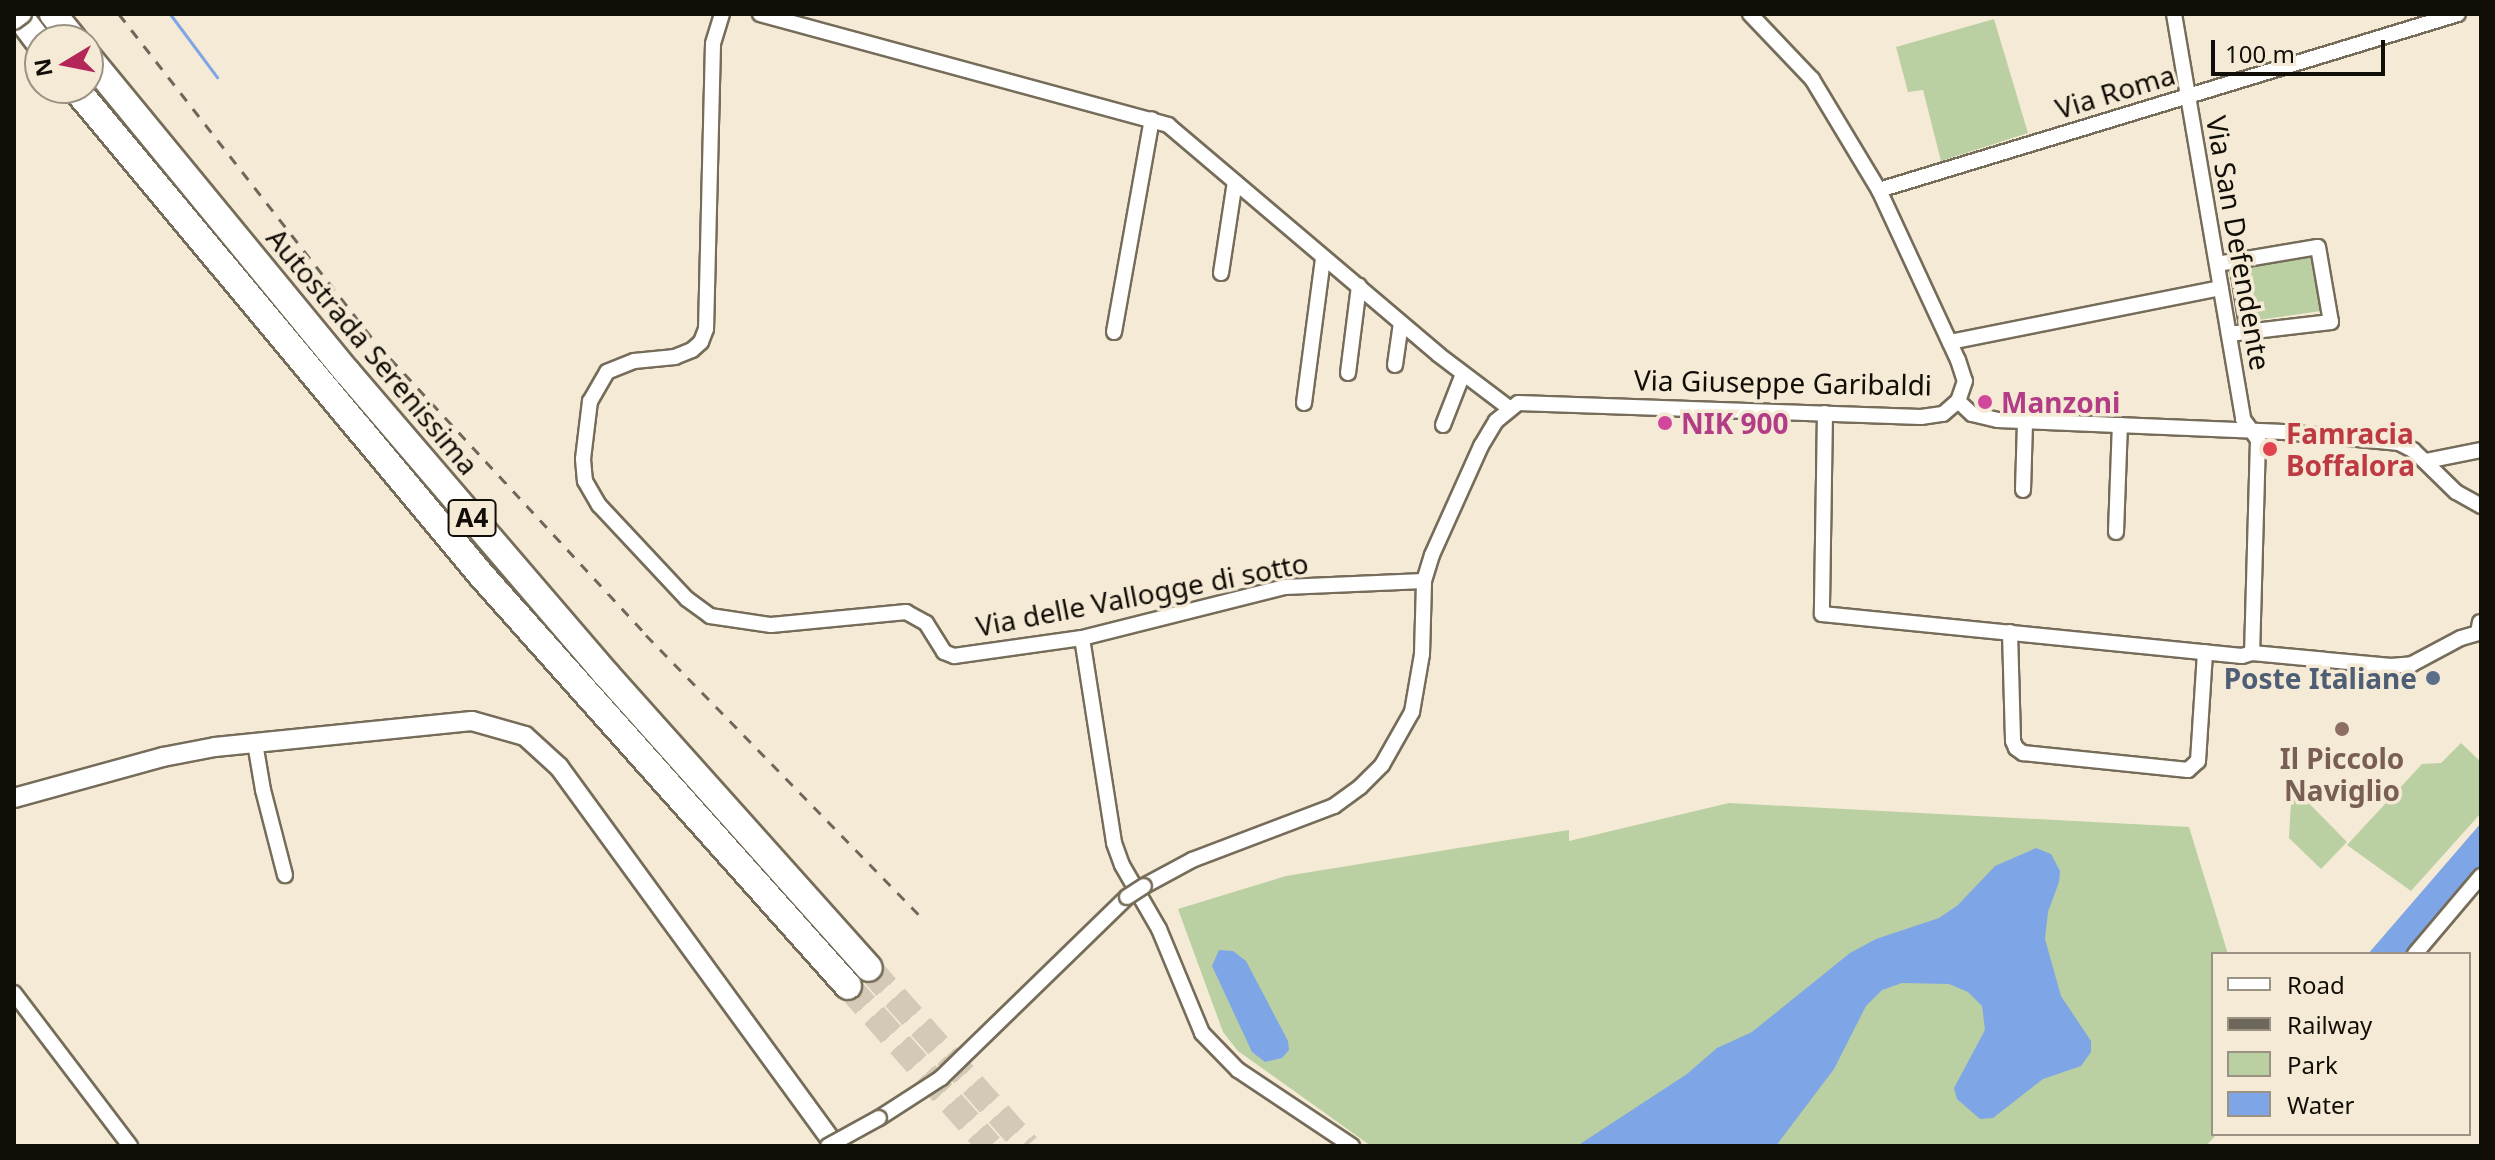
<!DOCTYPE html>
<html>
<head>
<meta charset="utf-8">
<style>
  body { margin:0 }
  #map { position:relative; width:2495px; height:1160px; overflow:hidden; background:#f5ead5; font-family:"Noto Sans",sans-serif }
  div>[style] { position:absolute }
  .green>* { inset:0; background:#bbd0a2 }
  .water>* { inset:0; background:#7ea5e5 }
  .stream>* { height:3px; margin:-1.5px; padding:0 1.5px; transform-origin:1.5px; border-radius:1.5px; background:#7ea5e5 }
  .motorway-tunnel>* { height:26px; margin-top:-13px; transform-origin:0; background:repeating-linear-gradient(90deg,#d3c9b6 0 26px,transparent 0 39px) }
  .roads { filter:drop-shadow(2px 0 #756c59) drop-shadow(-2px 0 #756c59) drop-shadow(0 2px #756c59) drop-shadow(0 -2px #756c59) }
  .minor>* { height:14px; margin:-7px; padding:0 7px; transform-origin:7px; border-radius:7px; background:#fff }
  .tertiary>* { height:18px; margin:-9px; padding:0 9px; transform-origin:9px; border-radius:9px; background:#fff }
  .motorway>* { height:26px; margin:-13px; padding:0 13px; transform-origin:13px; border-radius:13px; background:#fff }
  .rail>* { height:3px; margin-top:-1.5px; transform-origin:0; background:repeating-linear-gradient(90deg,#6d665a 0 10px,transparent 0 20px) }
  .bridges { filter:drop-shadow(2px 0 #756c59) drop-shadow(-2px 0 #756c59) drop-shadow(0 2px #756c59) drop-shadow(0 -2px #756c59) }
  .minor-bridge>* { height:14px; margin:-7px; padding:0 7px; transform-origin:7px; border-radius:7px; background:#fff }
  .tertiary-bridge>* { height:18px; margin:-9px; padding:0 9px; transform-origin:9px; border-radius:9px; background:#fff }
  .dots>* { width:22px; height:22px; translate:-50% -50%; box-sizing:border-box; border:4px solid #f5ead5; border-radius:50% }
  span { translate:-50% -50%; white-space:nowrap; text-align:center; line-height:1.15; -webkit-text-stroke:7px #f5ead5; paint-order:stroke }
  .shield-label span { padding:2px 6px; background:#f5ead5; border:2px solid; border-radius:6px; -webkit-text-stroke-width:0 }
  .shield-label { font-size:26px; color:#110e07; font-weight:700 }
  .street-label { font-size:28px; color:#110e07 }
  .hotel-label { font-size:28px; color:#b23c85; font-weight:700 }
  .left { translate:0 -50%; text-align:left }
  .health-label { font-size:28px; color:#be3a42; font-weight:700 }
  .service-label { font-size:28px; color:#4e5e75; font-weight:700 }
  .right { translate:-100% -50%; text-align:right }
  .education-label { font-size:28px; color:#785e54; font-weight:700 }
  .frame { position:absolute; inset:0; border:16px solid #110e07; pointer-events:none }
  .legend { position:absolute; left:2211px; top:952px; width:260px; height:184px; box-sizing:border-box; background:#f5ead5; border:2px solid #9a9283; margin:0; padding:10px 14px; list-style:none; font-size:24px; color:#110e07 }
  .legend li { display:flex; align-items:center; gap:16px; height:40px }
  .legend b { width:40px; border:2px solid #9a9283 }
  .north { position:absolute; left:24px; top:24px; width:80px; height:80px; box-sizing:border-box; background:#f5ead5; border:2px solid #9a9283; border-radius:50%; rotate:260deg; font-size:22px; font-weight:700; line-height:32px; text-align:center; color:#110e07 }
  .north::after { content:''; display:block; margin:auto; width:28px; height:36px; background:#b42658; clip-path:polygon(50% 0,100% 100%,50% 72%,0 100%) }
  .scale { position:absolute; left:2211px; top:40px; width:174px; height:36px; box-sizing:border-box; border:4px solid #110e07; border-top:0; padding-left:10px; font-size:24px; line-height:28px; white-space:nowrap; color:#110e07; -webkit-text-stroke:6px #f5ead5; paint-order:stroke }
</style>
</head>
<body>
<div id="map">
  <div class="green">
    <i style="clip-path:polygon(1994px 19px,2028px 133px,1941px 161px,1923px 90px,1908px 92px,1896px 47px)"></i>
    <i style="clip-path:polygon(2311px 256px,2321px 311px,2258px 320px,2249px 267px)"></i>
    <i style="clip-path:polygon(2461px 743px,2481px 762px,2481px 813px,2411px 891px,2347px 845px,2422px 764px,2441px 763px)"></i>
    <i style="clip-path:polygon(2292px 786px,2347px 842px,2321px 869px,2289px 838px)"></i>
    <i style="clip-path:polygon(1729px 803px,2189px 827px,2228px 954px,2213px 954px,2213px 1134px,2217px 1134px,2206px 1146px,1371px 1146px,1238px 1051px,1223px 1032px,1178px 909px,1286px 876px,1569px 830px,1569px 841px)"></i>
  </div>
  <div class="water">
    <i style="clip-path:polygon(2481px 823px,2481px 870px,2412px 954px,2368px 954px)"></i>
    <i style="clip-path:polygon(2036px 848px,2051px 854px,2060px 871px,2059px 882px,2048px 912px,2045px 939px,2061px 996px,2091px 1041px,2091px 1052px,2081px 1066px,2043px 1079px,1993px 1118px,1980px 1119px,1957px 1099px,1954px 1088px,1985px 1030px,1982px 1006px,1968px 992px,1949px 984px,1902px 983px,1882px 990px,1866px 1006px,1834px 1069px,1776px 1146px,1577px 1146px,1687px 1074px,1717px 1048px,1752px 1032px,1850px 953px,1876px 939px,1939px 918px,1958px 905px,1995px 866px)"></i>
    <i style="clip-path:polygon(1219px 950px,1233px 951px,1246px 961px,1288px 1041px,1289px 1050px,1282px 1058px,1265px 1062px,1252px 1052px,1212px 966px)"></i>
  </div>
  <div class="stream">
    <i style="left:170px;top:14px;width:79px;rotate:53.3deg"></i>
  </div>
  <div class="motorway-tunnel">
    <i style="left:869px;top:968px;width:238px;rotate:48.4deg"></i>
    <i style="left:848px;top:986px;width:214px;rotate:48.4deg"></i>
  </div>
  <div class="roads">
    <div class="minor">
      <i style="left:722px;top:14px;width:31px;rotate:107deg"></i>
      <i style="left:713px;top:44px;width:285px;rotate:91.4deg"></i>
      <i style="left:706px;top:329px;width:14px;rotate:111deg"></i>
      <i style="left:701px;top:342px;width:12px;rotate:138deg"></i>
      <i style="left:692px;top:350px;width:18px;rotate:158deg"></i>
      <i style="left:675px;top:357px;width:41px;rotate:174.4deg"></i>
      <i style="left:634px;top:361px;width:29px;rotate:158deg"></i>
      <i style="left:607px;top:372px;width:34px;rotate:120deg"></i>
      <i style="left:590px;top:401px;width:58px;rotate:96.9deg"></i>
      <i style="left:583px;top:459px;width:22px;rotate:85deg"></i>
      <i style="left:585px;top:481px;width:28px;rotate:60deg"></i>
      <i style="left:599px;top:505px;width:129px;rotate:46.9deg"></i>
      <i style="left:687px;top:599px;width:29px;rotate:36deg"></i>
      <i style="left:710px;top:616px;width:62px;rotate:8.4deg"></i>
      <i style="left:771px;top:625px;width:136px;rotate:-5.5deg"></i>
      <i style="left:906px;top:612px;width:23px;rotate:29deg"></i>
      <i style="left:926px;top:623px;width:34px;rotate:58deg"></i>
      <i style="left:944px;top:652px;width:11px;rotate:22deg"></i>
      <i style="left:954px;top:656px;width:129px;rotate:-8deg"></i>
      <i style="left:1082px;top:638px;width:209px;rotate:-14.1deg"></i>
      <i style="left:1285px;top:587px;width:139px;rotate:-2.5deg"></i>
      <i style="left:760px;top:14px;width:423px;rotate:15.2deg"></i>
      <i style="left:1168px;top:125px;width:355px;rotate:40.3deg"></i>
      <i style="left:1439px;top:355px;width:88px;rotate:37.1deg"></i>
      <i style="left:1750px;top:14px;width:90px;rotate:46.4deg"></i>
      <i style="left:1812px;top:79px;width:130px;rotate:58.9deg"></i>
      <i style="left:1879px;top:190px;width:187px;rotate:65.1deg"></i>
      <i style="left:1958px;top:360px;width:22px;rotate:72deg"></i>
      <i style="left:1965px;top:381px;width:21px;rotate:109deg"></i>
      <i style="left:2174px;top:14px;width:411px;rotate:80.3deg"></i>
      <i style="left:2243px;top:419px;width:26px;rotate:54deg"></i>
      <i style="left:2258px;top:440px;width:213px;rotate:91.6deg"></i>
      <i style="left:1879px;top:190px;width:605px;rotate:-16.91deg"></i>
      <i style="left:2237px;top:261px;width:72px;rotate:81.2deg"></i>
      <i style="left:2217px;top:264px;width:102px;rotate:-9.6deg"></i>
      <i style="left:2318px;top:247px;width:76px;rotate:80.2deg"></i>
      <i style="left:2331px;top:322px;width:103px;rotate:173.3deg"></i>
      <i style="left:1221px;top:273px;width:92px;rotate:-81.3deg"></i>
      <i style="left:1114px;top:332px;width:216px;rotate:-79.9deg"></i>
      <i style="left:1950px;top:342px;width:276px;rotate:-11.3deg"></i>
      <i style="left:1395px;top:365px;width:42px;rotate:-81.9deg"></i>
      <i style="left:1348px;top:373px;width:88px;rotate:-82.8deg"></i>
      <i style="left:1304px;top:403px;width:146px;rotate:-82.5deg"></i>
      <i style="left:1825px;top:413px;width:201px;rotate:90.9deg"></i>
      <i style="left:1822px;top:614px;width:422px;rotate:5.7deg"></i>
      <i style="left:2242px;top:656px;width:10px;rotate:-17deg"></i>
      <i style="left:2252px;top:653px;width:140px;rotate:5.3deg"></i>
      <i style="left:2391px;top:666px;width:21px;rotate:-5deg"></i>
      <i style="left:2412px;top:664px;width:55px;rotate:-28deg"></i>
      <i style="left:2461px;top:638px;width:18px;rotate:-16deg"></i>
      <i style="left:2478px;top:633px;width:11px;rotate:-80deg"></i>
      <i style="left:1443px;top:425px;width:55px;rotate:-68.6deg"></i>
      <i style="left:2426px;top:461px;width:56px;rotate:-11.3deg"></i>
      <i style="left:2023px;top:490px;width:69px;rotate:-88.3deg"></i>
      <i style="left:2116px;top:532px;width:107px;rotate:-87.9deg"></i>
      <i style="left:2010px;top:632px;width:109px;rotate:88.4deg"></i>
      <i style="left:2013px;top:741px;width:8px;rotate:67deg"></i>
      <i style="left:2016px;top:748px;width:9px;rotate:36deg"></i>
      <i style="left:2023px;top:753px;width:166px;rotate:5.9deg"></i>
      <i style="left:2188px;top:770px;width:13px;rotate:-42deg"></i>
      <i style="left:2198px;top:761px;width:109px;rotate:-86.3deg"></i>
      <i style="left:1082px;top:638px;width:207px;rotate:81.1deg"></i>
      <i style="left:1114px;top:843px;width:23px;rotate:70deg"></i>
      <i style="left:1122px;top:865px;width:74px;rotate:60deg"></i>
      <i style="left:1159px;top:929px;width:113px;rotate:67.5deg"></i>
      <i style="left:1202px;top:1033px;width:52px;rotate:45.8deg"></i>
      <i style="left:1238px;top:1070px;width:137px;rotate:33.7deg"></i>
      <i style="left:255px;top:743px;width:48px;rotate:80.3deg"></i>
      <i style="left:263px;top:790px;width:88px;rotate:75.5deg"></i>
      <i style="left:1144px;top:886px;width:55px;rotate:-28.4deg"></i>
      <i style="left:1192px;top:860px;width:152px;rotate:-20.8deg"></i>
      <i style="left:1334px;top:806px;width:32px;rotate:-36deg"></i>
      <i style="left:1360px;top:787px;width:31px;rotate:-45deg"></i>
      <i style="left:1382px;top:765px;width:61px;rotate:-60.5deg"></i>
      <i style="left:1412px;top:712px;width:59px;rotate:-80.2deg"></i>
      <i style="left:1422px;top:654px;width:73px;rotate:-88.4deg"></i>
      <i style="left:1424px;top:581px;width:27px;rotate:-73deg"></i>
      <i style="left:1432px;top:555px;width:120px;rotate:-65.8deg"></i>
      <i style="left:1481px;top:446px;width:29px;rotate:-59deg"></i>
      <i style="left:1496px;top:421px;width:28px;rotate:-39deg"></i>
      <i style="left:1518px;top:403px;width:403px;rotate:2deg"></i>
      <i style="left:1921px;top:417px;width:22px;rotate:-8deg"></i>
      <i style="left:1943px;top:414px;width:20px;rotate:-41deg"></i>
      <i style="left:1958px;top:401px;width:19px;rotate:43deg"></i>
      <i style="left:1972px;top:414px;width:27px;rotate:13deg"></i>
      <i style="left:1998px;top:420px;width:286px;rotate:2.4deg"></i>
      <i style="left:2284px;top:432px;width:116px;rotate:5.5deg"></i>
      <i style="left:2399px;top:443px;width:16px;rotate:27deg"></i>
      <i style="left:2413px;top:450px;width:60px;rotate:44.3deg"></i>
      <i style="left:2456px;top:492px;width:29px;rotate:29deg"></i>
      <i style="left:2415px;top:954px;width:102px;rotate:-49.8deg"></i>
      <i style="left:14px;top:993px;width:192px;rotate:52.8deg"></i>
      <i style="left:879px;top:1118px;width:74px;rotate:-32.8deg"></i>
      <i style="left:941px;top:1078px;width:260px;rotate:-44.2deg"></i>
    </div>
    <div class="tertiary">
      <i style="left:14px;top:798px;width:155px;rotate:-15.4deg"></i>
      <i style="left:163px;top:757px;width:53px;rotate:-10.9deg"></i>
      <i style="left:215px;top:747px;width:258px;rotate:-5.8deg"></i>
      <i style="left:472px;top:721px;width:55px;rotate:15.8deg"></i>
      <i style="left:525px;top:736px;width:46px;rotate:42.4deg"></i>
      <i style="left:559px;top:767px;width:469px;rotate:53.9deg"></i>
    </div>
    <div class="motorway">
      <i style="left:18px;top:14px;width:36px;rotate:53deg"></i>
      <i style="left:53px;top:14px;width:33px;rotate:51deg"></i>
      <i style="left:88px;top:57px;width:408px;rotate:50.6deg"></i>
      <i style="left:347px;top:372px;width:398px;rotate:49.4deg"></i>
      <i style="left:606px;top:674px;width:394px;rotate:48.2deg"></i>
      <i style="left:75px;top:88px;width:637px;rotate:50.16deg"></i>
      <i style="left:483px;top:577px;width:548px;rotate:48.25deg"></i>
    </div>
  </div>
  <div class="rail">
    <i style="left:119px;top:14px;width:419px;rotate:52deg"></i>
    <i style="left:377px;top:344px;width:396px;rotate:47.2deg"></i>
    <i style="left:646px;top:635px;width:394px;rotate:45.7deg"></i>
  </div>
  <div class="bridges">
    <div class="minor-bridge">
      <i style="left:1127px;top:897px;width:20px;rotate:-33deg"></i>
      <i style="left:828px;top:1146px;width:58px;rotate:-28.8deg"></i>
    </div>
    <div class="tertiary-bridge">
      <i style="left:14px;top:20px;width:10px;rotate:-37deg"></i>
    </div>
  </div>
  <div class="dots">
    <i style="left:1985px;top:402px;background:#d1479c"></i>
    <i style="left:1665px;top:423px;background:#d1479c"></i>
    <i style="left:2270px;top:449px;background:#e0444e"></i>
    <i style="left:2433px;top:678px;background:#5c6f8a"></i>
    <i style="left:2342px;top:729px;background:#8d6e63"></i>
  </div>
  <div class="shield-label">
    <span style="left:472px;top:518px">A4</span>
  </div>
  <div class="street-label">
    <span style="left:2115px;top:91px;rotate:-17deg">Via Roma</span>
    <span style="left:2239px;top:243px;rotate:80deg">Via San Defendente</span>
    <span style="left:373px;top:351px;rotate:50deg">Autostrada Serenissima</span>
    <span style="left:1783px;top:382px;rotate:1deg">Via Giuseppe Garibaldi</span>
    <span style="left:1142px;top:594px;rotate:-11deg">Via delle Vallogge di sotto</span>
  </div>
  <div class="hotel-label">
    <span class="left" style="left:2001px;top:402px">Manzoni</span>
    <span class="left" style="left:1681px;top:423px">NIK 900</span>
  </div>
  <div class="health-label">
    <span class="left" style="left:2286px;top:449px">Famracia<br>Boffalora</span>
  </div>
  <div class="service-label">
    <span class="right" style="left:2417px;top:678px">Poste Italiane</span>
  </div>
  <div class="education-label">
    <span style="left:2342px;top:774px">Il Piccolo<br>Naviglio</span>
  </div>
  <div class="frame"></div>
  <ul class="legend">
  <li><b style="height:10px;background:#fff"></b>Road</li>
  <li><b style="height:10px;background:#6d665a"></b>Railway</li>
  <li><b style="height:22px;background:#bbd0a2"></b>Park</li>
  <li><b style="height:22px;background:#7ea5e5"></b>Water</li>
  </ul>
  <div class="north">N</div>
  <div class="scale">100 m</div>
</div>
</body>
</html>
